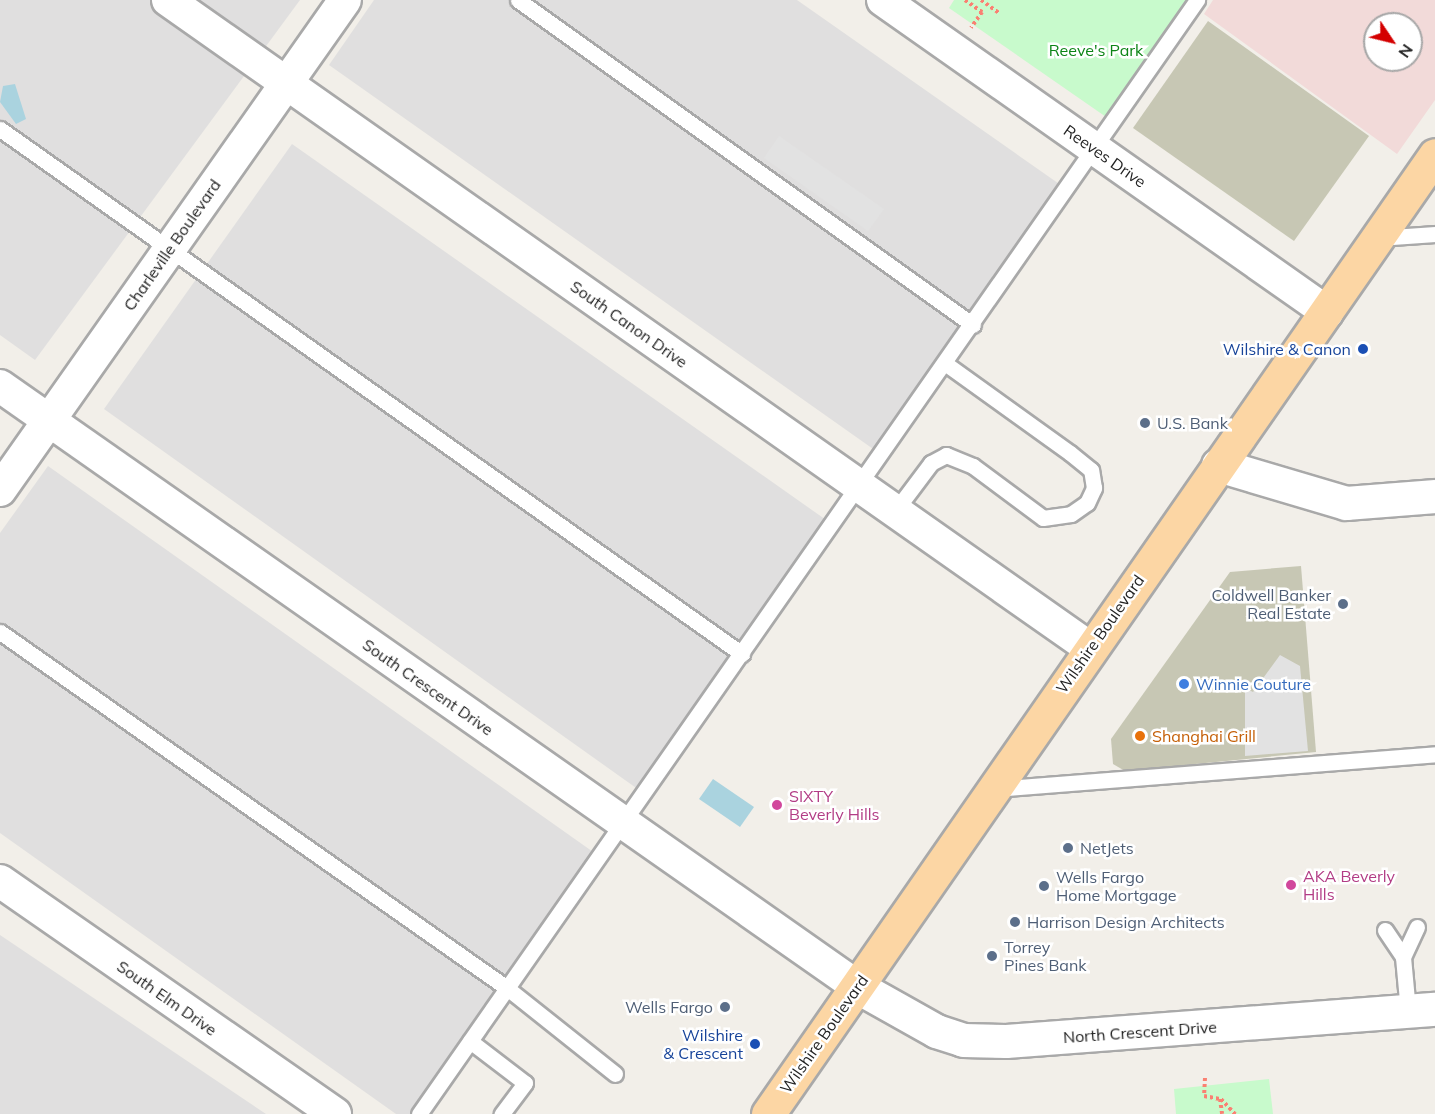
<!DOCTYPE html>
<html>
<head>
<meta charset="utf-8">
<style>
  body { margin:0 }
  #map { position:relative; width:1435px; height:1114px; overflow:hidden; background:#f2efe9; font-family:Mulish,sans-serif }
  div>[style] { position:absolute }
  .residential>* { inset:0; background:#e0dfdf }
  .commercial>* { inset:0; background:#f2dad9 }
  .construction>* { inset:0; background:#c7c7b4 }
  .park>* { inset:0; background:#c8facc }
  .parking>* { inset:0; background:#e2e2e2 }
  .water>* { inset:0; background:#aad3df }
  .path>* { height:4px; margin-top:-2px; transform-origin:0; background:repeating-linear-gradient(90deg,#fa8072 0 3px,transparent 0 6px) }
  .roads { filter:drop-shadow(2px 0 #a9a9a9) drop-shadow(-2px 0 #a9a9a9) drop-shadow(0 2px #a9a9a9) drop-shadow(0 -2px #a9a9a9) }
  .service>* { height:15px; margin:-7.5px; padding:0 7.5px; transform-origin:7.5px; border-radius:7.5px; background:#fff }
  .minor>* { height:32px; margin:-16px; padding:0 16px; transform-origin:16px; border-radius:16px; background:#fff }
  .tertiary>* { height:33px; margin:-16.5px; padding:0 16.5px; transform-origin:16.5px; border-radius:16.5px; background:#fff }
  .primary>* { height:33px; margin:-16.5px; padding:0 16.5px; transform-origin:16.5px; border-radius:16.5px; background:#fcd6a4 }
  .dots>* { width:16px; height:16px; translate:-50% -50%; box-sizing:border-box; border:3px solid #fff; border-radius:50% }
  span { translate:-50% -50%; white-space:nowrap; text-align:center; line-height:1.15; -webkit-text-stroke:5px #fff; paint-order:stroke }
  .park-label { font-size:16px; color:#0c8416 }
  .street-label { font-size:16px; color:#222 }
  .transit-label { font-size:16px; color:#164399 }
  .right { translate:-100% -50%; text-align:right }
  .service-label { font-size:16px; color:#4e5e75 }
  .left { translate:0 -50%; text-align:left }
  .shop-label { font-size:16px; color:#366cbe }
  .food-label { font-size:16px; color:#c56008 }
  .hotel-label { font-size:16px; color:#b23c85 }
  .north { position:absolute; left:1363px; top:12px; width:60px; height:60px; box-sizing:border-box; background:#fff; border:2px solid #a7a7a7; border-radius:50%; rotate:125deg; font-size:16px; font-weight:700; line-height:24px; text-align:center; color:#222 }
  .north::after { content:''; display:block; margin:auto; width:21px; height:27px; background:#d40000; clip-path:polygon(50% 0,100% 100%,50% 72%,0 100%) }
</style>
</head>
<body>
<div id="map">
  <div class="residential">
    <i style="clip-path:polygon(0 0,300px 0,35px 360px,0 335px)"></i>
    <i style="clip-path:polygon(374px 0,797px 0,1065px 188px,876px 451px,329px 65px)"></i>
    <i style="clip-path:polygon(292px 144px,829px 522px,639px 790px,104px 409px)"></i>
    <i style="clip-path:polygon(48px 466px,596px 854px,413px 1114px,396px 1114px,0 833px,0 533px)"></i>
    <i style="clip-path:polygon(0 935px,266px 1114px,0 1114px)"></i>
  </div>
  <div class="commercial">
    <i style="clip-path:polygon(evenodd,1213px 0,1435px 0,1435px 100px,1397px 154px,1204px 14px,1213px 0,1375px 24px,1411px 24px,1411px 60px,1375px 60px,1375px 24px)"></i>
  </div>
  <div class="construction">
    <i style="clip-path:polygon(1208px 21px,1369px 136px,1294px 241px,1133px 128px)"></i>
    <i style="clip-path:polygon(1301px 566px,1316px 752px,1125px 771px,1113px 764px,1111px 739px,1230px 572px)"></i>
  </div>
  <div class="park">
    <i style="clip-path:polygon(954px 0,1193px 0,1109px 119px,949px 8px)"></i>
    <i style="clip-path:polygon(1269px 1079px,1273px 1114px,1176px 1114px,1174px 1089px)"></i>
  </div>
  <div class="parking">
    <i style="clip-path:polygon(779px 136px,884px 209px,868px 231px,764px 158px)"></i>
    <i style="clip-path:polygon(1280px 655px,1300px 666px,1308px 751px,1245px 756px,1245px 688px,1253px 692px)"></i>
  </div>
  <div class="water">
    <i style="clip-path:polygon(15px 84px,26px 119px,16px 124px,0 102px,3px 86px)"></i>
    <i style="clip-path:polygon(713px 779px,754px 807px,740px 827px,699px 799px)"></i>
  </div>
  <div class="path">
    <i style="left:965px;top:0;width:21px;rotate:35deg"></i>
    <i style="left:982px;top:12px;width:19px;rotate:125deg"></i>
    <i style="left:981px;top:0;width:22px;rotate:36deg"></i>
    <i style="left:1205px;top:1078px;width:18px;rotate:93deg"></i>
    <i style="left:1204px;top:1096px;width:16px;rotate:11deg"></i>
    <i style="left:1220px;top:1099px;width:15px;rotate:82deg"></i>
    <i style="left:1221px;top:1099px;width:21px;rotate:47deg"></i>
  </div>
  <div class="roads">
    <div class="service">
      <i style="left:518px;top:0;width:559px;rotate:35.54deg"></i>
      <i style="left:0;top:129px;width:909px;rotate:35.28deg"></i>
      <i style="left:1378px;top:238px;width:57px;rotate:-4deg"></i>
      <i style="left:895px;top:511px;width:60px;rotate:-53.1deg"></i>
      <i style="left:931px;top:463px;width:17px;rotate:-28deg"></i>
      <i style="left:946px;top:455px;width:29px;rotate:22deg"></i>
      <i style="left:973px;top:466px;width:87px;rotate:36.6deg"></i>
      <i style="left:1043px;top:518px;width:28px;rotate:-8deg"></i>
      <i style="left:1071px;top:514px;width:19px;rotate:-35deg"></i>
      <i style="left:1087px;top:503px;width:17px;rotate:-65deg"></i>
      <i style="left:1094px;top:488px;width:18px;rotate:-99deg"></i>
      <i style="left:1091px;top:470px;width:27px;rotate:-141deg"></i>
      <i style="left:1070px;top:453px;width:153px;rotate:-144.3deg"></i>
      <i style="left:0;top:632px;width:620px;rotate:35.08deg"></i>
      <i style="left:507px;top:988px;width:138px;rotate:38.5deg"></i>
      <i style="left:995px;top:789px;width:441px;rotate:-4.5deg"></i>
      <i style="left:1385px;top:930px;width:32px;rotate:56deg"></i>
      <i style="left:1408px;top:1011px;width:54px;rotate:-95.3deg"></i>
      <i style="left:1403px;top:957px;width:33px;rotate:-65deg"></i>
      <i style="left:470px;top:1041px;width:69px;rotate:37.4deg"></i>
      <i style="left:525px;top:1083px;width:39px;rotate:127deg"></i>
      <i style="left:419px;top:1114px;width:1359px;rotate:-55.07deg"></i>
    </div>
    <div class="minor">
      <i style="left:168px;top:0;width:1127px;rotate:35.1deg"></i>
      <i style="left:883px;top:0;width:543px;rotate:35.1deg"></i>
      <i style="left:0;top:386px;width:1048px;rotate:35.01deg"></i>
      <i style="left:0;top:490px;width:599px;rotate:-54.85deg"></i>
      <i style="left:0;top:881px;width:408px;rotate:34.8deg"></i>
    </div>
    <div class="tertiary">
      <i style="left:1218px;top:465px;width:134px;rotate:16.5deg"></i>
      <i style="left:1346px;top:503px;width:89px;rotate:-4.5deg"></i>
      <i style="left:858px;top:987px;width:90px;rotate:29.4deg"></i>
      <i style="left:936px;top:1031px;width:28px;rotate:18deg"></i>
      <i style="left:963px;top:1040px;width:43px;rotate:1.3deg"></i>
      <i style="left:1006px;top:1041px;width:430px;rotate:-4.3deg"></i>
    </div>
    <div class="primary">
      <i style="left:768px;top:1114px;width:1168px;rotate:-55.18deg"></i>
    </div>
  </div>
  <div class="dots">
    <i style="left:1363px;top:349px;background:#1a4fb4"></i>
    <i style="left:1145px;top:423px;background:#5c6f8a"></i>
    <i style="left:1343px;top:604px;background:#5c6f8a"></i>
    <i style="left:1184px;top:684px;background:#3f7fe0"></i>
    <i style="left:1140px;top:736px;background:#e8710a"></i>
    <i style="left:777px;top:805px;background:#d1479c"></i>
    <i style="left:1068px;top:848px;background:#5c6f8a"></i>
    <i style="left:1291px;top:885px;background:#d1479c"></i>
    <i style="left:1044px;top:886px;background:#5c6f8a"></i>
    <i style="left:1015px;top:922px;background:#5c6f8a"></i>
    <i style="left:992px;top:956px;background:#5c6f8a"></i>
    <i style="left:725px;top:1007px;background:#5c6f8a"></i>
    <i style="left:755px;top:1044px;background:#1a4fb4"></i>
  </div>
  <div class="park-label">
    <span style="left:1096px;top:50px">Reeve's Park</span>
  </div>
  <div class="street-label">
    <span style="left:1105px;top:156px;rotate:35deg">Reeves Drive</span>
    <span style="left:172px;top:245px;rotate:-55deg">Charleville Boulevard</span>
    <span style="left:629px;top:324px;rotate:35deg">South Canon Drive</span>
    <span style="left:1100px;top:634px;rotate:-55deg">Wilshire Boulevard</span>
    <span style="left:428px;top:687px;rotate:35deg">South Crescent Drive</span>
    <span style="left:167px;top:998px;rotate:35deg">South Elm Drive</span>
    <span style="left:1140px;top:1032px;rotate:-4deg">North Crescent Drive</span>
    <span style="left:824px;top:1034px;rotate:-55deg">Wilshire Boulevard</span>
  </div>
  <div class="transit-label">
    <span class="right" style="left:1351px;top:349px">Wilshire &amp; Canon</span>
    <span class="right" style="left:743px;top:1044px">Wilshire<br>&amp; Crescent</span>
  </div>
  <div class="service-label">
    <span class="left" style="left:1157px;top:423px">U.S. Bank</span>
    <span class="right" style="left:1331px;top:604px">Coldwell Banker<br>Real Estate</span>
    <span class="left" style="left:1080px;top:848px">NetJets</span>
    <span class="left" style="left:1056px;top:886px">Wells Fargo<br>Home Mortgage</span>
    <span class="left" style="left:1027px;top:922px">Harrison Design Architects</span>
    <span class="left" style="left:1004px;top:956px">Torrey<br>Pines Bank</span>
    <span class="right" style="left:713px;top:1007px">Wells Fargo</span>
  </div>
  <div class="shop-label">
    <span class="left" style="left:1196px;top:684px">Winnie Couture</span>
  </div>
  <div class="food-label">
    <span class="left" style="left:1152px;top:736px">Shanghai Grill</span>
  </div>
  <div class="hotel-label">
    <span class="left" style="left:789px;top:805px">SIXTY<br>Beverly Hills</span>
    <span class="left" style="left:1303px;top:885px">AKA Beverly<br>Hills</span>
  </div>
  <div class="north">N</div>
</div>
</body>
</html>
